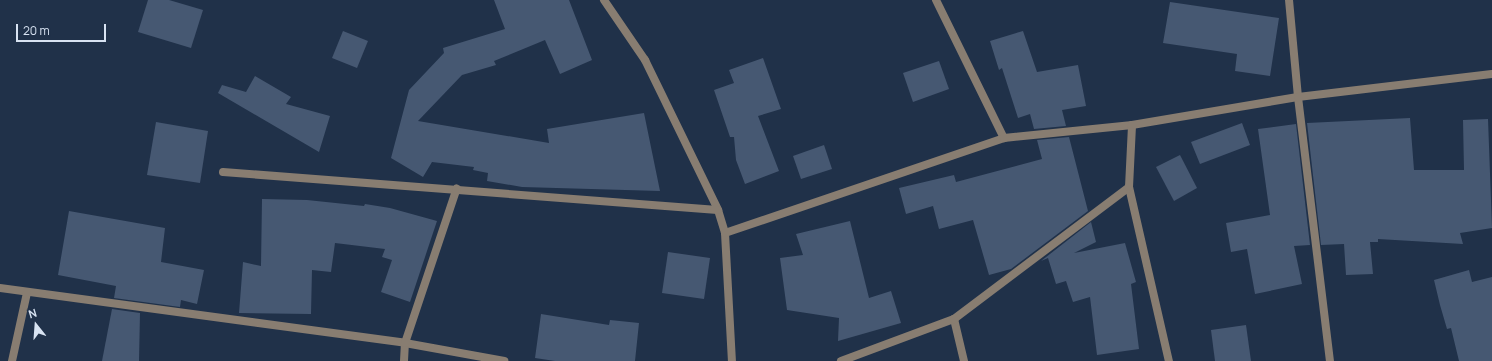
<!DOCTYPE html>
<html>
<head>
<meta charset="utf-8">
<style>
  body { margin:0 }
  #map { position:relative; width:1492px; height:361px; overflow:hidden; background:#203149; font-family:Manrope,sans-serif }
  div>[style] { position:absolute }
  .building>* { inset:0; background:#465872 }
  .street>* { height:8px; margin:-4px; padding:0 4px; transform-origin:4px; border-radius:4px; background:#887d71 }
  span { translate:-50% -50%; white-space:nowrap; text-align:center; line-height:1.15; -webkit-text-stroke:3px #203149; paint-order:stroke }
  .north { position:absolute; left:16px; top:305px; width:40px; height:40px; -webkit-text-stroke:3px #203149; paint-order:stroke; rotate:343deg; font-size:11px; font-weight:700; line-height:16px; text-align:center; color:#d8e3f2 }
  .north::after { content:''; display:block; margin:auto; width:14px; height:18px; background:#d8e3f2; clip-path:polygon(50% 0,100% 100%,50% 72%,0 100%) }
  .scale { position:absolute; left:16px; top:24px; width:90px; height:18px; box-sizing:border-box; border:2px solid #d8e3f2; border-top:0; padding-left:5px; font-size:12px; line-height:14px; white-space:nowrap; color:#d8e3f2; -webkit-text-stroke:3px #203149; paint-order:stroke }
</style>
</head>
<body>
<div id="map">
  <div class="building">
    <i style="clip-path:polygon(148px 0,169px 0,203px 10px,191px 48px,138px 32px)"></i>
    <i style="clip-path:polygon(494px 0,569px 0,592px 60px,560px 74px,545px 40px,494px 61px,496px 65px,462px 75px,418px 121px,549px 143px,547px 129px,644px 113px,660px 191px,522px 187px,487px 181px,488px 173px,473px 170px,474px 167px,432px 162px,423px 177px,391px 158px,409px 90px,444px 53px,443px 48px,505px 29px)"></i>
    <i style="clip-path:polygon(1170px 2px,1279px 18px,1270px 76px,1235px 71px,1237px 54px,1163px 43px)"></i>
    <i style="clip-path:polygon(343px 31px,368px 41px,357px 68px,332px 58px)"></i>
    <i style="clip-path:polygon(1023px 31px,1037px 72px,1078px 65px,1086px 106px,1062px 110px,1066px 126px,1034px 129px,1030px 114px,1018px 118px,1002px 68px,999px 70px,990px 41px)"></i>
    <i style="clip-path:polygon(763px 58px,781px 109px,758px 116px,779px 171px,745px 184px,736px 160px,734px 137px,730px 137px,714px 90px,734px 83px,729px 70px)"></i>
    <i style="clip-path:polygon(939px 61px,949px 89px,913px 102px,903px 73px)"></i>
    <i style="clip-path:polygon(255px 76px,291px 97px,286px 104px,330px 116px,319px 152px,218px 93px,222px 85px,246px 92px)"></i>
    <i style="clip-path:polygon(1410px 118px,1414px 170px,1464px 170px,1463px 120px,1488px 119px,1492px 228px,1460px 233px,1463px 244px,1378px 239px,1378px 242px,1370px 242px,1373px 274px,1346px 275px,1344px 244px,1321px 245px,1307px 123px)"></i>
    <i style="clip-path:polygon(156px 122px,208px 131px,200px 183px,147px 175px)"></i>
    <i style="clip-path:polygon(1242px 123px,1250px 145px,1200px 164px,1191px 142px)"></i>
    <i style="clip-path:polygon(1296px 124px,1310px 245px,1294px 246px,1302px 284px,1255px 294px,1247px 249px,1231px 252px,1226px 223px,1270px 215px,1258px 129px)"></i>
    <i style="clip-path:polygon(1069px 137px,1088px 211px,1011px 269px,989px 275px,973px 220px,939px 229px,933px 206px,906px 214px,899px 188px,954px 175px,956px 182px,1042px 159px,1037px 140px)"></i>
    <i style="clip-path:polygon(824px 145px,832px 169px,801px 179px,793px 156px)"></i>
    <i style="clip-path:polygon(1180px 155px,1197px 188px,1174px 201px,1156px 167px)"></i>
    <i style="clip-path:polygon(262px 199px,307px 200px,364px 206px,365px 204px,390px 208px,437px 221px,410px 302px,381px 292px,392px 260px,382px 257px,385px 249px,335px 243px,331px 272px,312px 270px,311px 314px,239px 313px,243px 262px,261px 266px)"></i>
    <i style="clip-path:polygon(69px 211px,165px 228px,161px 262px,204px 270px,197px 304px,181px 300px,180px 307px,114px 298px,116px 286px,58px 275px)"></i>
    <i style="clip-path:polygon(850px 221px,869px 298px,891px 291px,901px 323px,838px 341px,839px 318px,787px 310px,780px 258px,803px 255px,796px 234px)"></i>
    <i style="clip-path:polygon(1091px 222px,1096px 242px,1074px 253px,1125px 243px,1136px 282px,1131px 284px,1139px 349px,1097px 355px,1090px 297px,1073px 302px,1066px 281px,1056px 284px,1048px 258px,1041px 261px)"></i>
    <i style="clip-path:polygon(668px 252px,710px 258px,704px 299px,662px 293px)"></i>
    <i style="clip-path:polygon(1469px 270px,1472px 282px,1492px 277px,1492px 361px,1459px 361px,1451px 328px,1447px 329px,1440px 305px,1434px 280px)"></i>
    <i style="clip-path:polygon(112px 309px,140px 313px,139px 361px,102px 361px)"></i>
    <i style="clip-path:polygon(541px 314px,609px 325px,610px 320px,639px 323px,635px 361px,555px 361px,535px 358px)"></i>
    <i style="clip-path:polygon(1246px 325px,1251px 361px,1215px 361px,1211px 330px)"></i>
  </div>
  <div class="street">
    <i style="left:604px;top:0;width:73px;rotate:55.7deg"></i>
    <i style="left:645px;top:60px;width:167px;rotate:64deg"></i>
    <i style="left:718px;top:210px;width:24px;rotate:73deg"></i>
    <i style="left:725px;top:233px;width:128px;rotate:86.9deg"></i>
    <i style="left:936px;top:0;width:154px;rotate:63.8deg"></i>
    <i style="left:1289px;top:0;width:97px;rotate:84.7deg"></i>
    <i style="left:1298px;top:97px;width:266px;rotate:83.1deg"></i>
    <i style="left:223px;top:172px;width:496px;rotate:4.4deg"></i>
    <i style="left:1129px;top:187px;width:179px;rotate:77.1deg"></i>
    <i style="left:725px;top:233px;width:295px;rotate:-18.8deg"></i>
    <i style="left:1004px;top:138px;width:129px;rotate:-5.8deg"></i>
    <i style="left:0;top:288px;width:409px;rotate:7.7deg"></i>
    <i style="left:405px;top:343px;width:101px;rotate:10.3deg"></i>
    <i style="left:954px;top:319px;width:43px;rotate:76.6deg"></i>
    <i style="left:12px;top:361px;width:70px;rotate:-77.6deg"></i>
    <i style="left:404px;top:361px;width:18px;rotate:-87deg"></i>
    <i style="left:405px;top:343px;width:163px;rotate:-71.5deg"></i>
    <i style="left:841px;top:361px;width:121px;rotate:-20.4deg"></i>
    <i style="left:954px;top:319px;width:219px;rotate:-37deg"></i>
    <i style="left:1129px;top:187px;width:62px;rotate:-87.2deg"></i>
    <i style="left:1132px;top:125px;width:168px;rotate:-9.6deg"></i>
    <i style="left:1298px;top:97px;width:195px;rotate:-6.8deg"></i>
  </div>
  <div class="north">N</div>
  <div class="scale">20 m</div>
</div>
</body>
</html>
